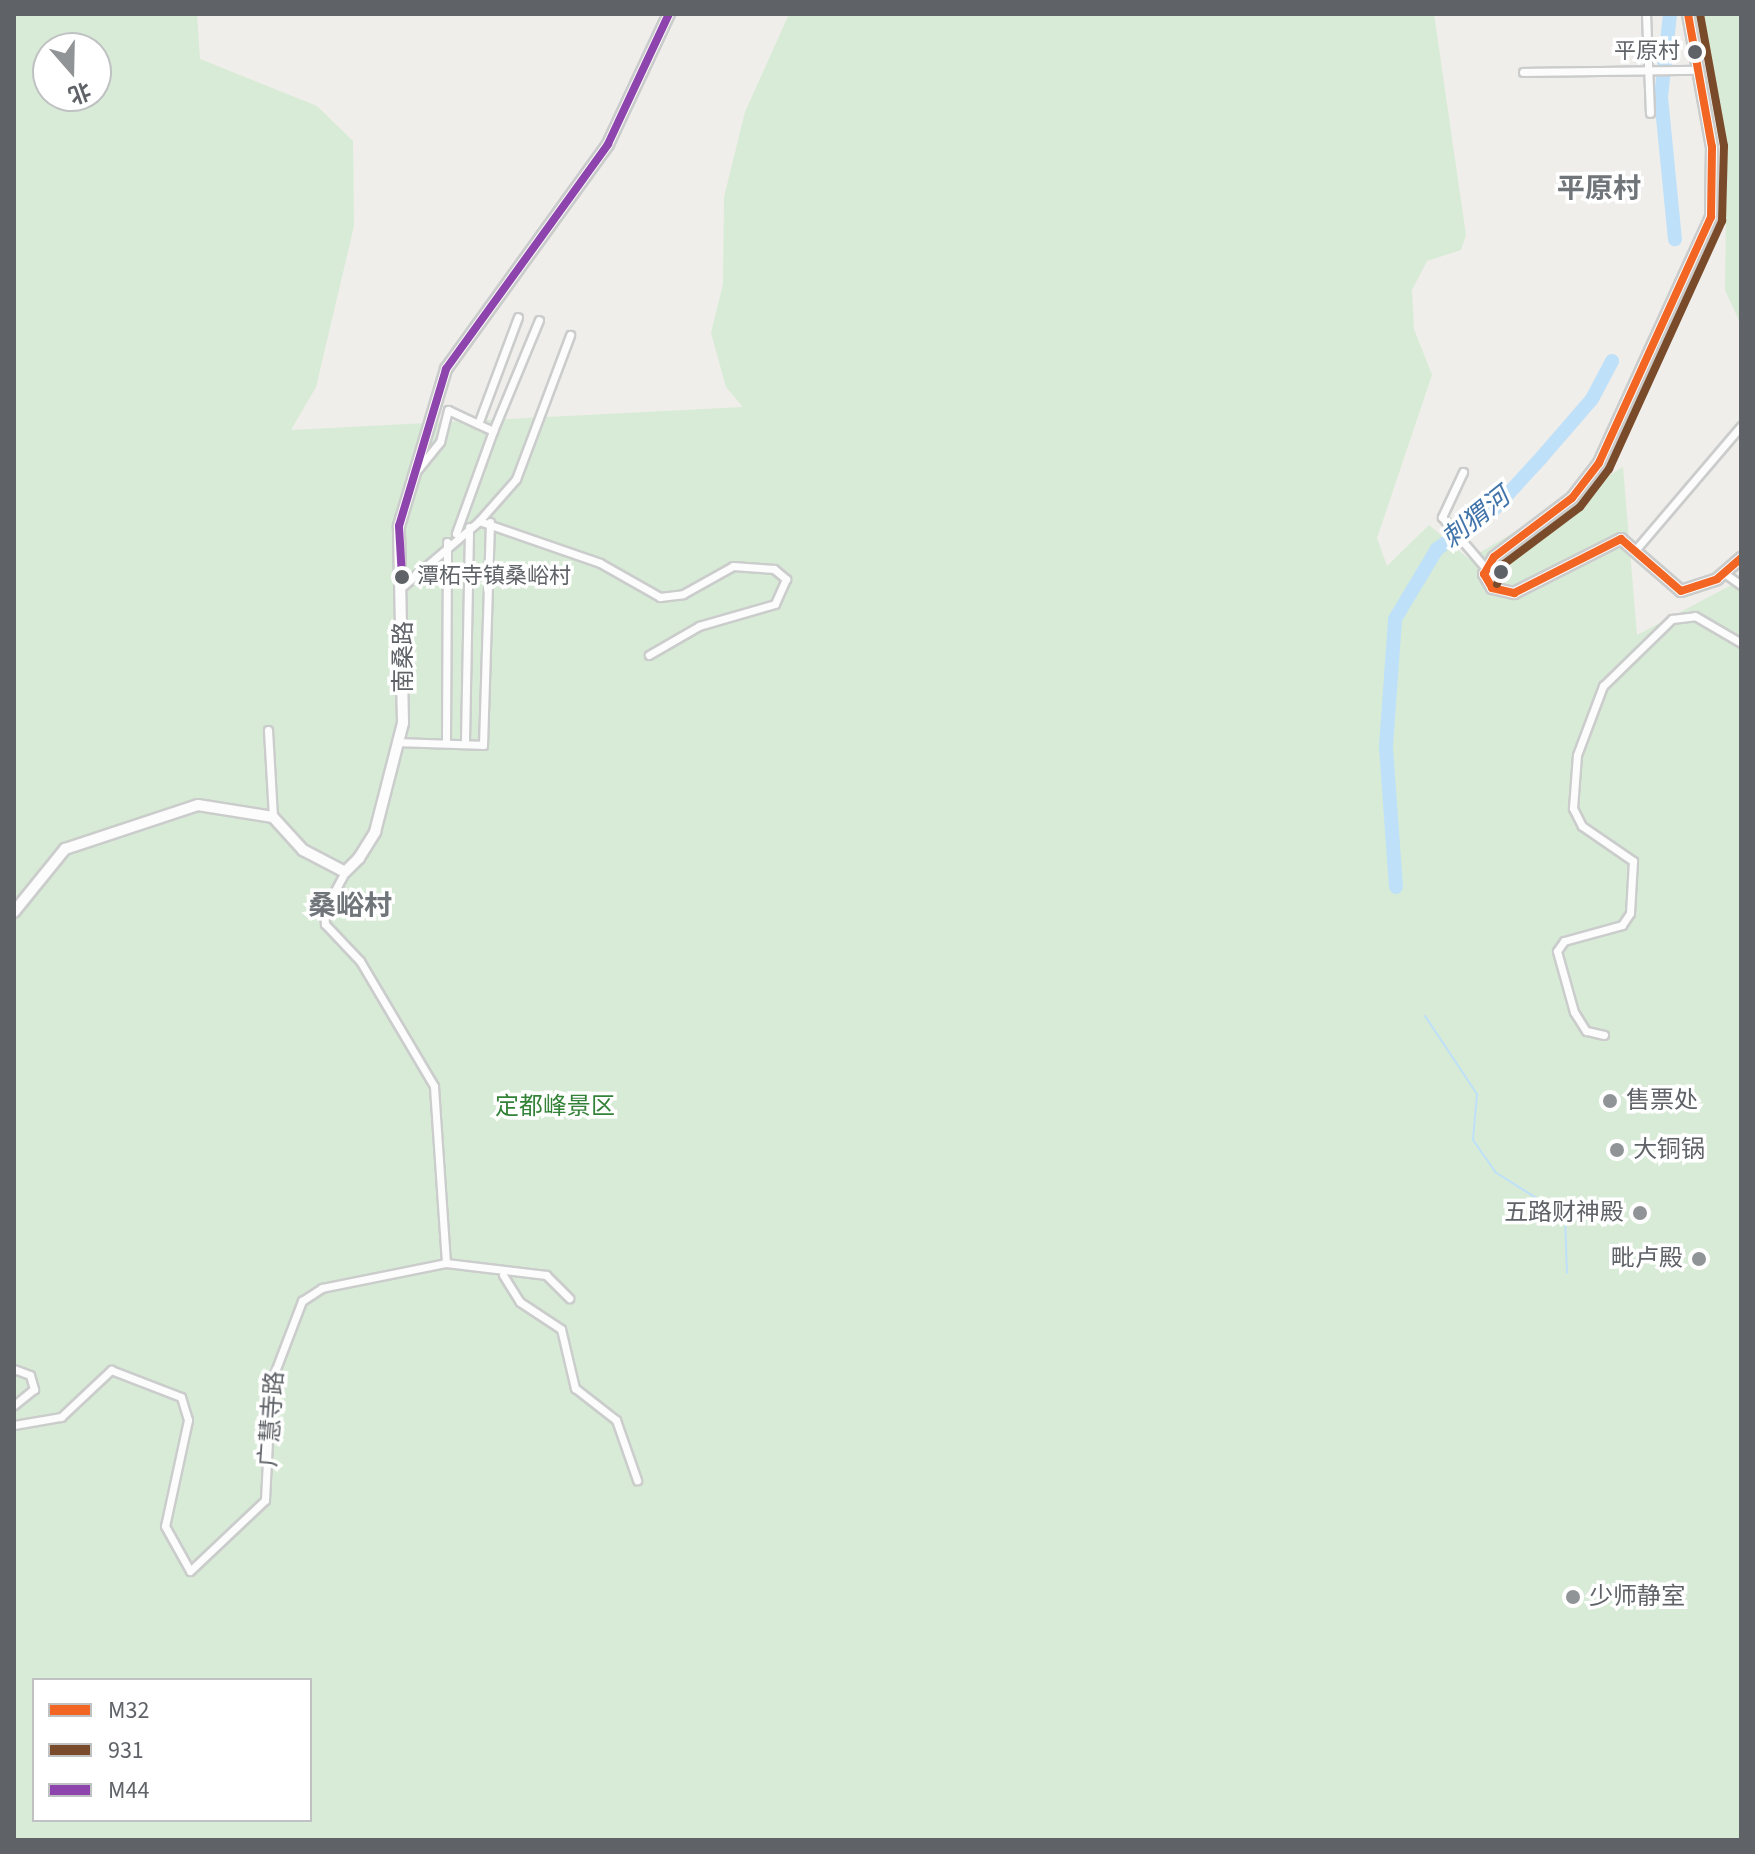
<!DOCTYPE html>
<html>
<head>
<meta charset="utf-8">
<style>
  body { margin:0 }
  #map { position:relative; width:1755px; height:1854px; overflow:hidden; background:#efeeea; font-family:"Source Sans 3","Noto Sans SC",sans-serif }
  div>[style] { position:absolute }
  .green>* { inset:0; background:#d8ebd6 }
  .stream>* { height:2px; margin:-1px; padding:0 1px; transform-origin:1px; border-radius:1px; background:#bfe0f9 }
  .river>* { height:14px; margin:-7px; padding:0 7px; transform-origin:7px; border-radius:7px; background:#bfe0f9 }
  .roads { filter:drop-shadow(2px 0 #cbcccc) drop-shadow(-2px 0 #cbcccc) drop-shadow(0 2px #cbcccc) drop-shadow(0 -2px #cbcccc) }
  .street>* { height:7px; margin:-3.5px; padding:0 3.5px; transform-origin:3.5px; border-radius:3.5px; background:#fdfcfc }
  .secondary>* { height:10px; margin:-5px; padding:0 5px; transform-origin:5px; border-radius:5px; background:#fdfcfc }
  .bus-1>* { height:8px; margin:-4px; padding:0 4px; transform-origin:4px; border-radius:4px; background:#f26522 }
  .bus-2>* { height:8px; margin:-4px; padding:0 4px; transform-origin:4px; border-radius:4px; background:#7a4b2a }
  .bus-3>* { height:8px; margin:-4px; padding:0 4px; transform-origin:4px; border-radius:4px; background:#8e44ad }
  .dots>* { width:22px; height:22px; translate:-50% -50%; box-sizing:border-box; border:4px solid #fff; border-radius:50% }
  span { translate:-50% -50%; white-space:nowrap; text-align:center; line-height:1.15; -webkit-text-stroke:7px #fff; paint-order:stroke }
  .bus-label { font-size:22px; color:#5f6368 }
  .right { translate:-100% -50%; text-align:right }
  .left { translate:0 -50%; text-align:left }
  .street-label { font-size:24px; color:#5f6368 }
  .poi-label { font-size:24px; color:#5f6368 }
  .park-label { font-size:24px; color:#348238 }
  .water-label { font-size:26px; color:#4174aa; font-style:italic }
  .quarter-label { font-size:28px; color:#70757a; font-weight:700 }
  .frame { position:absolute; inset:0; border:16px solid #5f6368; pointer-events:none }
  .legend { position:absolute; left:32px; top:1678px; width:280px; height:144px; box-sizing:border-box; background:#fff; border:2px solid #bfc1c3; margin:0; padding:10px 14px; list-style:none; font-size:24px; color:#5f6368 }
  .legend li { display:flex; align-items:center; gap:16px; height:40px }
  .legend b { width:40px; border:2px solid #bfc1c3 }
  .north { position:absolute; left:32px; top:32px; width:80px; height:80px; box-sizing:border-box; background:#fff; border:2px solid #bfc1c3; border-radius:50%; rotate:160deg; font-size:22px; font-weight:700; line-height:32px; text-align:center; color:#5f6368 }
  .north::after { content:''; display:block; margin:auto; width:28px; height:36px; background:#919496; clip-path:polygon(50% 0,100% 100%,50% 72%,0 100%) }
</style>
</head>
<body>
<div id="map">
  <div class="green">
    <i style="clip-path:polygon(evenodd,14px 14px,197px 14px,200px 59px,317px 106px,353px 141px,354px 226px,316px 387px,291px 430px,743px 407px,726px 387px,711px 333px,723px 284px,724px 197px,745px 112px,789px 14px,1434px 14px,1466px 235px,1461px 250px,1427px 261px,1412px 290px,1414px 329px,1432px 375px,1377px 538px,1387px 566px,1429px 525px,1469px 559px,1623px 467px,1637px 635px,1741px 580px,1741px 1840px,14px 1840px,14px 14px,48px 48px,96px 48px,96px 96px,48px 96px,48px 48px,14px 14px,34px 1680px,310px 1680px,310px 1820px,34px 1820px,34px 1680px)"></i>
    <i style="clip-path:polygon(1702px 14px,1741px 14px,1741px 325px,1725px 290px,1727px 144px)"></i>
  </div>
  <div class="stream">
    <i style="left:1425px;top:1016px;width:94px;rotate:56.3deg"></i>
    <i style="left:1477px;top:1094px;width:46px;rotate:95deg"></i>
    <i style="left:1473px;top:1140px;width:39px;rotate:55deg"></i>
    <i style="left:1495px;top:1172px;width:83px;rotate:32.2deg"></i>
    <i style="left:1565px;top:1216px;width:57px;rotate:88deg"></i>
  </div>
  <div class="river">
    <i style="left:1670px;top:14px;width:83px;rotate:96.2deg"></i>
    <i style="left:1661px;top:97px;width:143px;rotate:84.4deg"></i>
    <i style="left:1396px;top:887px;width:141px;rotate:-94.1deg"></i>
    <i style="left:1386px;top:746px;width:127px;rotate:-85.9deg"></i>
    <i style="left:1395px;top:619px;width:82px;rotate:-59deg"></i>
    <i style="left:1437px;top:549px;width:71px;rotate:-35.3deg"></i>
    <i style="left:1495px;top:508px;width:68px;rotate:-47.4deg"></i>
    <i style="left:1541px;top:458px;width:78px;rotate:-49.2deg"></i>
    <i style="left:1592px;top:399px;width:43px;rotate:-62.2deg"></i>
  </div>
  <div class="roads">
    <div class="street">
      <i style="left:1646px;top:14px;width:99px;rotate:87.7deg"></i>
      <i style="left:1523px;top:72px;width:173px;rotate:-0.7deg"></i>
      <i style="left:478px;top:424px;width:114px;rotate:-69.5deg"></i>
      <i style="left:493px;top:431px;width:120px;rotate:-67.5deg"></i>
      <i style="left:418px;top:469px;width:35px;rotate:-51deg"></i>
      <i style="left:440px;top:442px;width:33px;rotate:-76deg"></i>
      <i style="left:448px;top:410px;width:50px;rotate:25deg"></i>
      <i style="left:493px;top:431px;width:109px;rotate:109.9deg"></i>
      <i style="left:1463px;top:472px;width:50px;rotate:115deg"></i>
      <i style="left:1442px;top:517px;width:63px;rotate:49.5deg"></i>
      <i style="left:479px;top:521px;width:56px;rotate:-48.6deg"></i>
      <i style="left:516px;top:479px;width:154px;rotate:-69.4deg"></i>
      <i style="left:1637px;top:548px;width:160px;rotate:-49.6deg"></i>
      <i style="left:1724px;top:573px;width:21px;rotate:35deg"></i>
      <i style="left:403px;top:586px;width:100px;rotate:-40.5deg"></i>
      <i style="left:479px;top:521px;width:128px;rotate:19.1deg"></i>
      <i style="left:600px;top:563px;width:69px;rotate:29.5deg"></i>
      <i style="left:660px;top:597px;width:23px;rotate:-7deg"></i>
      <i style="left:683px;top:594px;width:57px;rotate:-29.2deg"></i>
      <i style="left:733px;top:566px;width:41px;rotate:4.2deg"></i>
      <i style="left:774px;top:569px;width:16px;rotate:40deg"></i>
      <i style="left:786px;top:579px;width:27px;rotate:114deg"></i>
      <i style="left:775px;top:604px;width:79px;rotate:163.9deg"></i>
      <i style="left:699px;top:626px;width:58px;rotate:149.9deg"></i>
      <i style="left:268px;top:730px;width:87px;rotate:86.7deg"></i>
      <i style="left:446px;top:740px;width:198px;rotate:-89.7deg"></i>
      <i style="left:465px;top:740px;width:213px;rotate:-88.9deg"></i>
      <i style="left:398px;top:742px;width:85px;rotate:2deg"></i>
      <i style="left:483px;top:745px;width:223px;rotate:-88.2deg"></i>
      <i style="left:1604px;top:1035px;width:18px;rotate:-167deg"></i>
      <i style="left:1586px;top:1031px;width:22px;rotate:-122deg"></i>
      <i style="left:1574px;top:1012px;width:63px;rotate:-105.6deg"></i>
      <i style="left:1557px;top:951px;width:12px;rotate:-55deg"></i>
      <i style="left:1564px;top:941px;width:60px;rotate:-15.4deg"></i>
      <i style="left:1622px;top:925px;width:14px;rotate:-56deg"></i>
      <i style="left:1630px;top:913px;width:52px;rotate:-86.7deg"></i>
      <i style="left:1633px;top:861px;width:62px;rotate:-145.5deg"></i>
      <i style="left:1582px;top:826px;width:20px;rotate:-117deg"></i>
      <i style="left:1573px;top:808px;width:53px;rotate:-85.7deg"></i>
      <i style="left:1577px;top:755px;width:74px;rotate:-69.4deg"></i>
      <i style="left:1603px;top:686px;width:96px;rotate:-44.2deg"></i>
      <i style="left:1672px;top:619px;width:23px;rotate:-7deg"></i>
      <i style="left:1695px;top:616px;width:53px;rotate:30.4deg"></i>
      <i style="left:446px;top:1263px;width:101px;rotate:6.8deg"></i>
      <i style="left:546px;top:1275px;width:33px;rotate:45deg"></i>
      <i style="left:503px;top:1275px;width:32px;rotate:58deg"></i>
      <i style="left:520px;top:1302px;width:49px;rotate:33.4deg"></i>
      <i style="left:561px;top:1329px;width:61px;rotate:76.7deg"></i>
      <i style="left:575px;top:1388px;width:52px;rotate:38deg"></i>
      <i style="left:616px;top:1420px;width:64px;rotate:70.7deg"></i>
      <i style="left:14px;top:1369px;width:17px;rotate:21deg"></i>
      <i style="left:30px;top:1375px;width:15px;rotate:74deg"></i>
      <i style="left:34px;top:1389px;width:26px;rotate:141deg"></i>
      <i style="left:14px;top:1425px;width:48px;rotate:-9.7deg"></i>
      <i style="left:61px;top:1417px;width:69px;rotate:-43.2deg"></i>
      <i style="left:111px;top:1370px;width:75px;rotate:21.1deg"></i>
      <i style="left:181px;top:1397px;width:24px;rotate:73deg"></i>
      <i style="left:188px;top:1420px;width:108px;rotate:102.2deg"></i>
      <i style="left:165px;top:1526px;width:51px;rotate:60.9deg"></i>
      <i style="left:190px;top:1571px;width:103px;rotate:-43.4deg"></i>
      <i style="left:265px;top:1500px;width:118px;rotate:-87.1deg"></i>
      <i style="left:271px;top:1382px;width:87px;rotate:-69.1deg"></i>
      <i style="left:302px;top:1301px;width:24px;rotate:-33deg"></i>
      <i style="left:322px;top:1288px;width:126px;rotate:-11.4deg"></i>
      <i style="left:446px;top:1263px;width:177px;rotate:-93.9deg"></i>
      <i style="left:434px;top:1086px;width:145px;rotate:-120.6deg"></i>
      <i style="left:360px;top:961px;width:51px;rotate:-133.4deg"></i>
      <i style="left:325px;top:924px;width:13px;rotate:-94deg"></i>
      <i style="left:324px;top:911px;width:44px;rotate:-61.7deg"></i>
    </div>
    <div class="secondary">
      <i style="left:1688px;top:14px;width:135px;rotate:79.8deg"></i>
      <i style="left:1712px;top:147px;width:70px;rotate:90.8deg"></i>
      <i style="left:1711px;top:217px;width:270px;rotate:114.5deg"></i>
      <i style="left:1599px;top:463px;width:44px;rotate:127.6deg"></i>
      <i style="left:1572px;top:498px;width:98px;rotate:142.9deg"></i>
      <i style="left:1494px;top:557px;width:20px;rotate:120deg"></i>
      <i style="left:1484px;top:574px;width:16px;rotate:60deg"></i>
      <i style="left:1492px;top:588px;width:23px;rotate:13deg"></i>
      <i style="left:1514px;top:593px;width:120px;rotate:-26.8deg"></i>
      <i style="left:1621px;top:539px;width:79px;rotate:40.9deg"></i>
      <i style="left:1681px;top:591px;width:38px;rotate:-18deg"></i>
      <i style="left:1717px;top:579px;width:32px;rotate:-41deg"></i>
      <i style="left:14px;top:912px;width:81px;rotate:-51deg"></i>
      <i style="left:65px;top:849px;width:140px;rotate:-18.3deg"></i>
      <i style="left:198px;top:805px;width:76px;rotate:9.1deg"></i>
      <i style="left:273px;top:817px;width:45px;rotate:47.7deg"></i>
      <i style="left:303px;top:850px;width:47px;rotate:27.6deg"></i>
      <i style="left:345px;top:872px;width:20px;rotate:-45deg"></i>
      <i style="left:359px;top:858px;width:31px;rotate:-58deg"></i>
      <i style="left:375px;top:832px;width:113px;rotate:-75.6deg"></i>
      <i style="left:403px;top:723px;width:197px;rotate:-91.2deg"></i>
      <i style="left:399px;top:526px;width:164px;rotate:-73.3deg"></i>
      <i style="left:446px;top:369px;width:277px;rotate:-54.2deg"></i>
      <i style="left:608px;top:144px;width:144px;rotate:-64.9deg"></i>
    </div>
  </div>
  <div class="bus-1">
    <i style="left:1688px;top:14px;width:135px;rotate:79.8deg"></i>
    <i style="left:1712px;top:147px;width:70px;rotate:90.8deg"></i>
    <i style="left:1711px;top:217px;width:270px;rotate:114.5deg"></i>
    <i style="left:1599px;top:463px;width:44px;rotate:127.6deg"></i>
    <i style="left:1572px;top:498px;width:98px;rotate:142.9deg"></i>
    <i style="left:1494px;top:557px;width:20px;rotate:120deg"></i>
    <i style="left:1484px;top:574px;width:16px;rotate:60deg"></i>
    <i style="left:1492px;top:588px;width:23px;rotate:13deg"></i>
    <i style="left:1514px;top:593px;width:120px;rotate:-26.8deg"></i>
    <i style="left:1621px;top:539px;width:79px;rotate:40.9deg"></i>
    <i style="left:1681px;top:591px;width:38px;rotate:-18deg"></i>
    <i style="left:1717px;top:579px;width:32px;rotate:-41deg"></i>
  </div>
  <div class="bus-2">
    <i style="left:1497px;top:584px;width:21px;rotate:-71deg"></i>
    <i style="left:1504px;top:564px;width:95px;rotate:-36.9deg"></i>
    <i style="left:1580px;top:507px;width:48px;rotate:-52.7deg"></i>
    <i style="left:1609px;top:469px;width:273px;rotate:-65.5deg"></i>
    <i style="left:1722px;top:221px;width:75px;rotate:-88.5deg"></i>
    <i style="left:1724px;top:146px;width:134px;rotate:-100.3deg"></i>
  </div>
  <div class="bus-3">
    <i style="left:402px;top:577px;width:51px;rotate:-93.4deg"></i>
    <i style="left:399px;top:526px;width:164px;rotate:-73.3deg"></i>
    <i style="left:446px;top:369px;width:277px;rotate:-54.2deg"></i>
    <i style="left:608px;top:144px;width:144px;rotate:-64.9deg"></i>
  </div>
  <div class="dots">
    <i style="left:1695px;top:52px;background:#5f6368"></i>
    <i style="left:1501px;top:572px;background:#5f6368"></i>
    <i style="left:402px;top:577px;background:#5f6368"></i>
    <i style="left:1610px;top:1101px;background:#919496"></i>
    <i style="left:1617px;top:1150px;background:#919496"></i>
    <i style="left:1640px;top:1213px;background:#919496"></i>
    <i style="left:1699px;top:1259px;background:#919496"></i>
    <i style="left:1573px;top:1597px;background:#919496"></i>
  </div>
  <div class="bus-label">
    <span class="right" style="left:1680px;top:52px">平原村</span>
    <span class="left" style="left:417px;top:577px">潭柘寺镇桑峪村</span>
  </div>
  <div class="street-label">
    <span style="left:404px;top:657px;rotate:-90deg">南桑路</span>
    <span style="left:272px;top:1419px;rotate:-86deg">广慧寺路</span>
  </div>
  <div class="poi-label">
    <span class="left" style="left:1626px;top:1101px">售票处</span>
    <span class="left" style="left:1633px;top:1150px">大铜锅</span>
    <span class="right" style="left:1624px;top:1213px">五路财神殿</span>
    <span class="right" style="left:1683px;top:1259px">毗卢殿</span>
    <span class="left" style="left:1589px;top:1597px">少师静室</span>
  </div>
  <div class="park-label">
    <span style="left:555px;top:1107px">定都峰景区</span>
  </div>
  <div class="water-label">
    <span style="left:1476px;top:518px;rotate:-39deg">刺猬河</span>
  </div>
  <div class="quarter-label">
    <span style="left:1599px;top:189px">平原村</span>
    <span style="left:350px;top:906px">桑峪村</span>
  </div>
  <div class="frame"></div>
  <ul class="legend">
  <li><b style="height:10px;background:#f26522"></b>M32</li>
  <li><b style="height:10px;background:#7a4b2a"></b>931</li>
  <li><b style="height:10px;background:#8e44ad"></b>M44</li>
  </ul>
  <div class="north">北</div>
</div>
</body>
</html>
